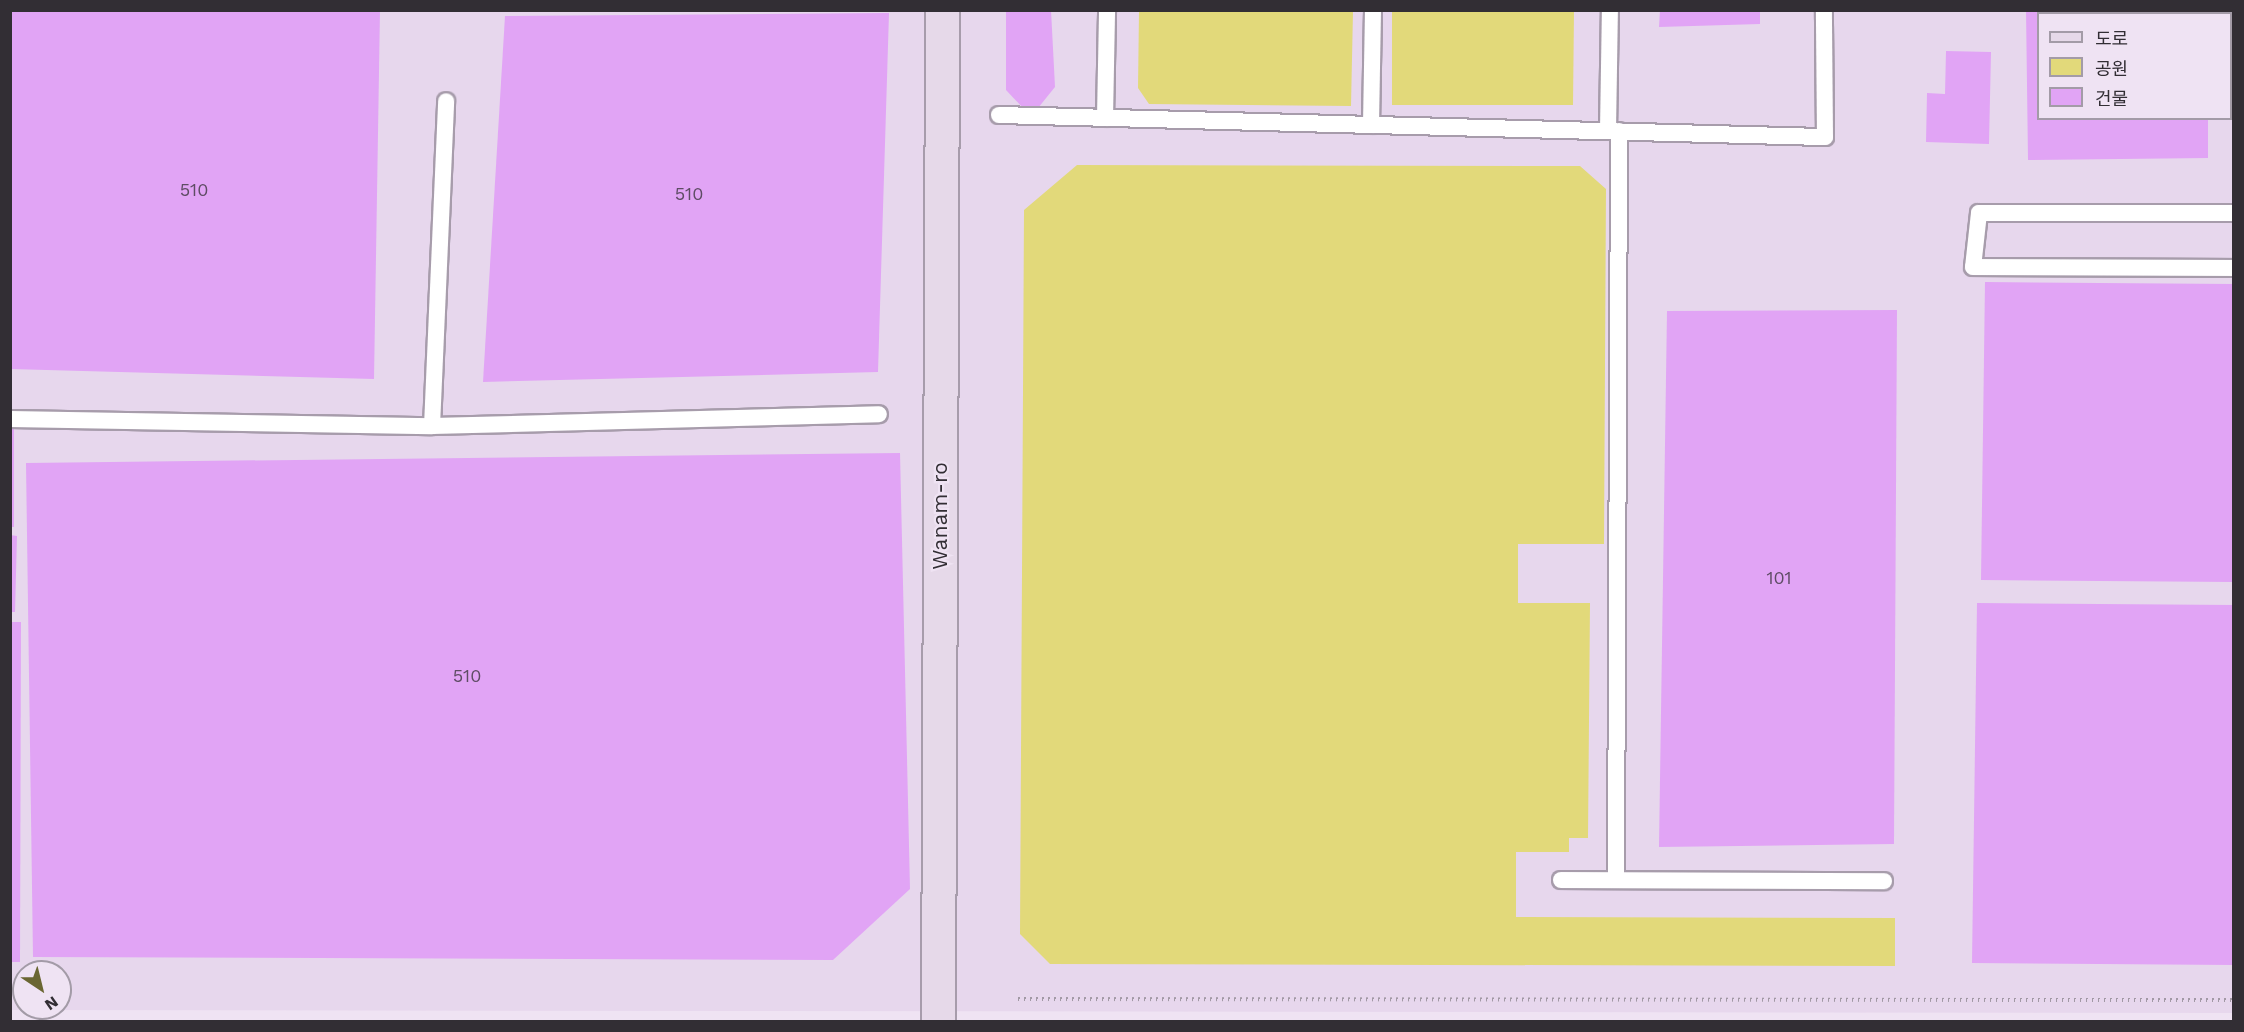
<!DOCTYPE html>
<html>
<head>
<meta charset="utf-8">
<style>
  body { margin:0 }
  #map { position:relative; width:2244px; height:1032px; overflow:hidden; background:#efe3f3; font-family:"Work Sans","Noto Sans KR",sans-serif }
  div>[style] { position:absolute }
  .built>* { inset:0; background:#e7d7ed }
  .green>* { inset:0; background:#e2d97a }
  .building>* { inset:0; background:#e1a4f5 }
  .path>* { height:4px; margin-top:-2px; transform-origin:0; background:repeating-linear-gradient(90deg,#a299a5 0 1.5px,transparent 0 6px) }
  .roads { filter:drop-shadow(2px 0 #a79cab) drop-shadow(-2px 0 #a79cab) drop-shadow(0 2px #a79cab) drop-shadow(0 -2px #a79cab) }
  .service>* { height:16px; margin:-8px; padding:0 8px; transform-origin:8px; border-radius:8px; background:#fff }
  .secondary>* { height:33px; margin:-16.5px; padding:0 16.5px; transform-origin:16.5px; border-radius:16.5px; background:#e6d9e9 }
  span { translate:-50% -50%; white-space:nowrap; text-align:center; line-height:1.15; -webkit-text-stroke:4.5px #efe3f3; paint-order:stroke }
  .number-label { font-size:18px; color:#5e4c64 }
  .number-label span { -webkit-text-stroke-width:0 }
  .street-label { font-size:21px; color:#322e34 }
  .frame { position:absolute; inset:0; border:12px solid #322e34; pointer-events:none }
  .legend { position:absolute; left:2037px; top:12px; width:195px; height:108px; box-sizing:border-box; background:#efe3f3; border:2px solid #a39ba7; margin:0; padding:8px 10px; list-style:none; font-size:18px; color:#322e34 }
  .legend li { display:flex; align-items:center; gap:12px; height:30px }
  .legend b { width:30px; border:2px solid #a39ba7 }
  .north { position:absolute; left:12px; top:960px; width:60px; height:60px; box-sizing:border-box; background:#efe3f3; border:2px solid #a39ba7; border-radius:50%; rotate:145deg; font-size:16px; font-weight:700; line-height:24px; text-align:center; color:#322e34 }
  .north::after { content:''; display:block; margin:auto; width:21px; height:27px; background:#6a6632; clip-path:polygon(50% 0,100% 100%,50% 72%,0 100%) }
</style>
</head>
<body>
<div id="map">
  <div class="built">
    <i style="clip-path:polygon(evenodd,11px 11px,2233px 11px,2233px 1013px,11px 1010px,11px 11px,2038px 14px,2230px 14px,2230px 118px,2038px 118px,2038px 14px,11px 11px,24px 972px,60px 972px,60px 1008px,24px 1008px,24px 972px)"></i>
  </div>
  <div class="green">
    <i style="clip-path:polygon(1139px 11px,1353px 11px,1351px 106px,1149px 104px,1138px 88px)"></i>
    <i style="clip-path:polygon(1392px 11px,1574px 11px,1573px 105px,1392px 105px)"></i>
    <i style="clip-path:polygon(1077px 165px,1580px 166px,1606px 189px,1604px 544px,1518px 544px,1518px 603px,1590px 603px,1588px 838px,1569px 838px,1569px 852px,1516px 852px,1516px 917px,1895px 918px,1895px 966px,1050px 964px,1020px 934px,1024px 210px)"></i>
  </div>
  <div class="building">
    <i style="clip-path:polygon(10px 10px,380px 10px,374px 379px,10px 369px)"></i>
    <i style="clip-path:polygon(1006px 10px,1051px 10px,1055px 87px,1038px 108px,1024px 109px,1006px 90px)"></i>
    <i style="clip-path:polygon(1660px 10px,1760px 10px,1760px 24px,1659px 27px)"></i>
    <i style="clip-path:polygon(2026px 10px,2201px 10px,2038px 14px,2038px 118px,2208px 118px,2208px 158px,2028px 160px)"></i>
    <i style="clip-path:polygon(889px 13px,878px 372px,483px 382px,505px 16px)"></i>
    <i style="clip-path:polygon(1946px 51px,1991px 52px,1989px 144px,1926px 142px,1927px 93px,1945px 94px)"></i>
    <i style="clip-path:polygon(1985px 282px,2234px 284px,2234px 582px,1981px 580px)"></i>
    <i style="clip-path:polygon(1897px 310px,1894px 844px,1659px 847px,1667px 311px)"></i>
    <i style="clip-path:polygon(10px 425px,14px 425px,14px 527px,10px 527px)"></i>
    <i style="clip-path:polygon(900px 453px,910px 889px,833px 960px,33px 957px,26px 463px)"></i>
    <i style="clip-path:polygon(10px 535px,17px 536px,15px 612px,10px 612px)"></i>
    <i style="clip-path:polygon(1977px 603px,2234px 605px,2234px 965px,1972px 963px)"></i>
    <i style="clip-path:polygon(10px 622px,21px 622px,20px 962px,10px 962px)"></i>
  </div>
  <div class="path">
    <i style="left:1018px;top:999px;width:1216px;rotate:0.05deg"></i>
  </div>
  <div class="roads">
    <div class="service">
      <i style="left:999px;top:115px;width:826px;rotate:1.53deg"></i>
      <i style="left:1825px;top:137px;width:127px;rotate:-90.5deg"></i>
      <i style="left:1105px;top:118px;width:108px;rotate:-88.9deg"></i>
      <i style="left:1371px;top:125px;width:115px;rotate:-89deg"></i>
      <i style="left:1608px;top:131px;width:121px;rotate:-89.1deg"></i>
      <i style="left:2234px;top:213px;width:255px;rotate:180deg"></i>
      <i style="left:1979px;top:213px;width:54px;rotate:96.3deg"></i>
      <i style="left:1973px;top:267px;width:261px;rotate:0.2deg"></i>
      <i style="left:10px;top:419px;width:422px;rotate:1deg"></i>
      <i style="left:432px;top:426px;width:447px;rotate:-1.5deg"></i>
      <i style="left:432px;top:426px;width:325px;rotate:-87.5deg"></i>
      <i style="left:1561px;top:880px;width:323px;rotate:0.2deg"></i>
      <i style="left:1616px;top:880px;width:749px;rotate:-89.77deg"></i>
    </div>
    <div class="secondary">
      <i style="left:938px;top:1022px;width:1012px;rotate:-89.77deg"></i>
    </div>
  </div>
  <div class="number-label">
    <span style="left:194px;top:190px">510</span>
    <span style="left:689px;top:194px">510</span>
    <span style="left:1779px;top:578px">101</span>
    <span style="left:467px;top:676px">510</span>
  </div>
  <div class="street-label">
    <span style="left:940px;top:516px;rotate:-90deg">Wanam-ro</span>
  </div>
  <div class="frame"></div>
  <ul class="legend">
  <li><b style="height:8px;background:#e6d9e9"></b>도로</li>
  <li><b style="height:16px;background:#e2d97a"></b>공원</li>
  <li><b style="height:16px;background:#e1a4f5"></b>건물</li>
  </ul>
  <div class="north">N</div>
</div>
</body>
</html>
